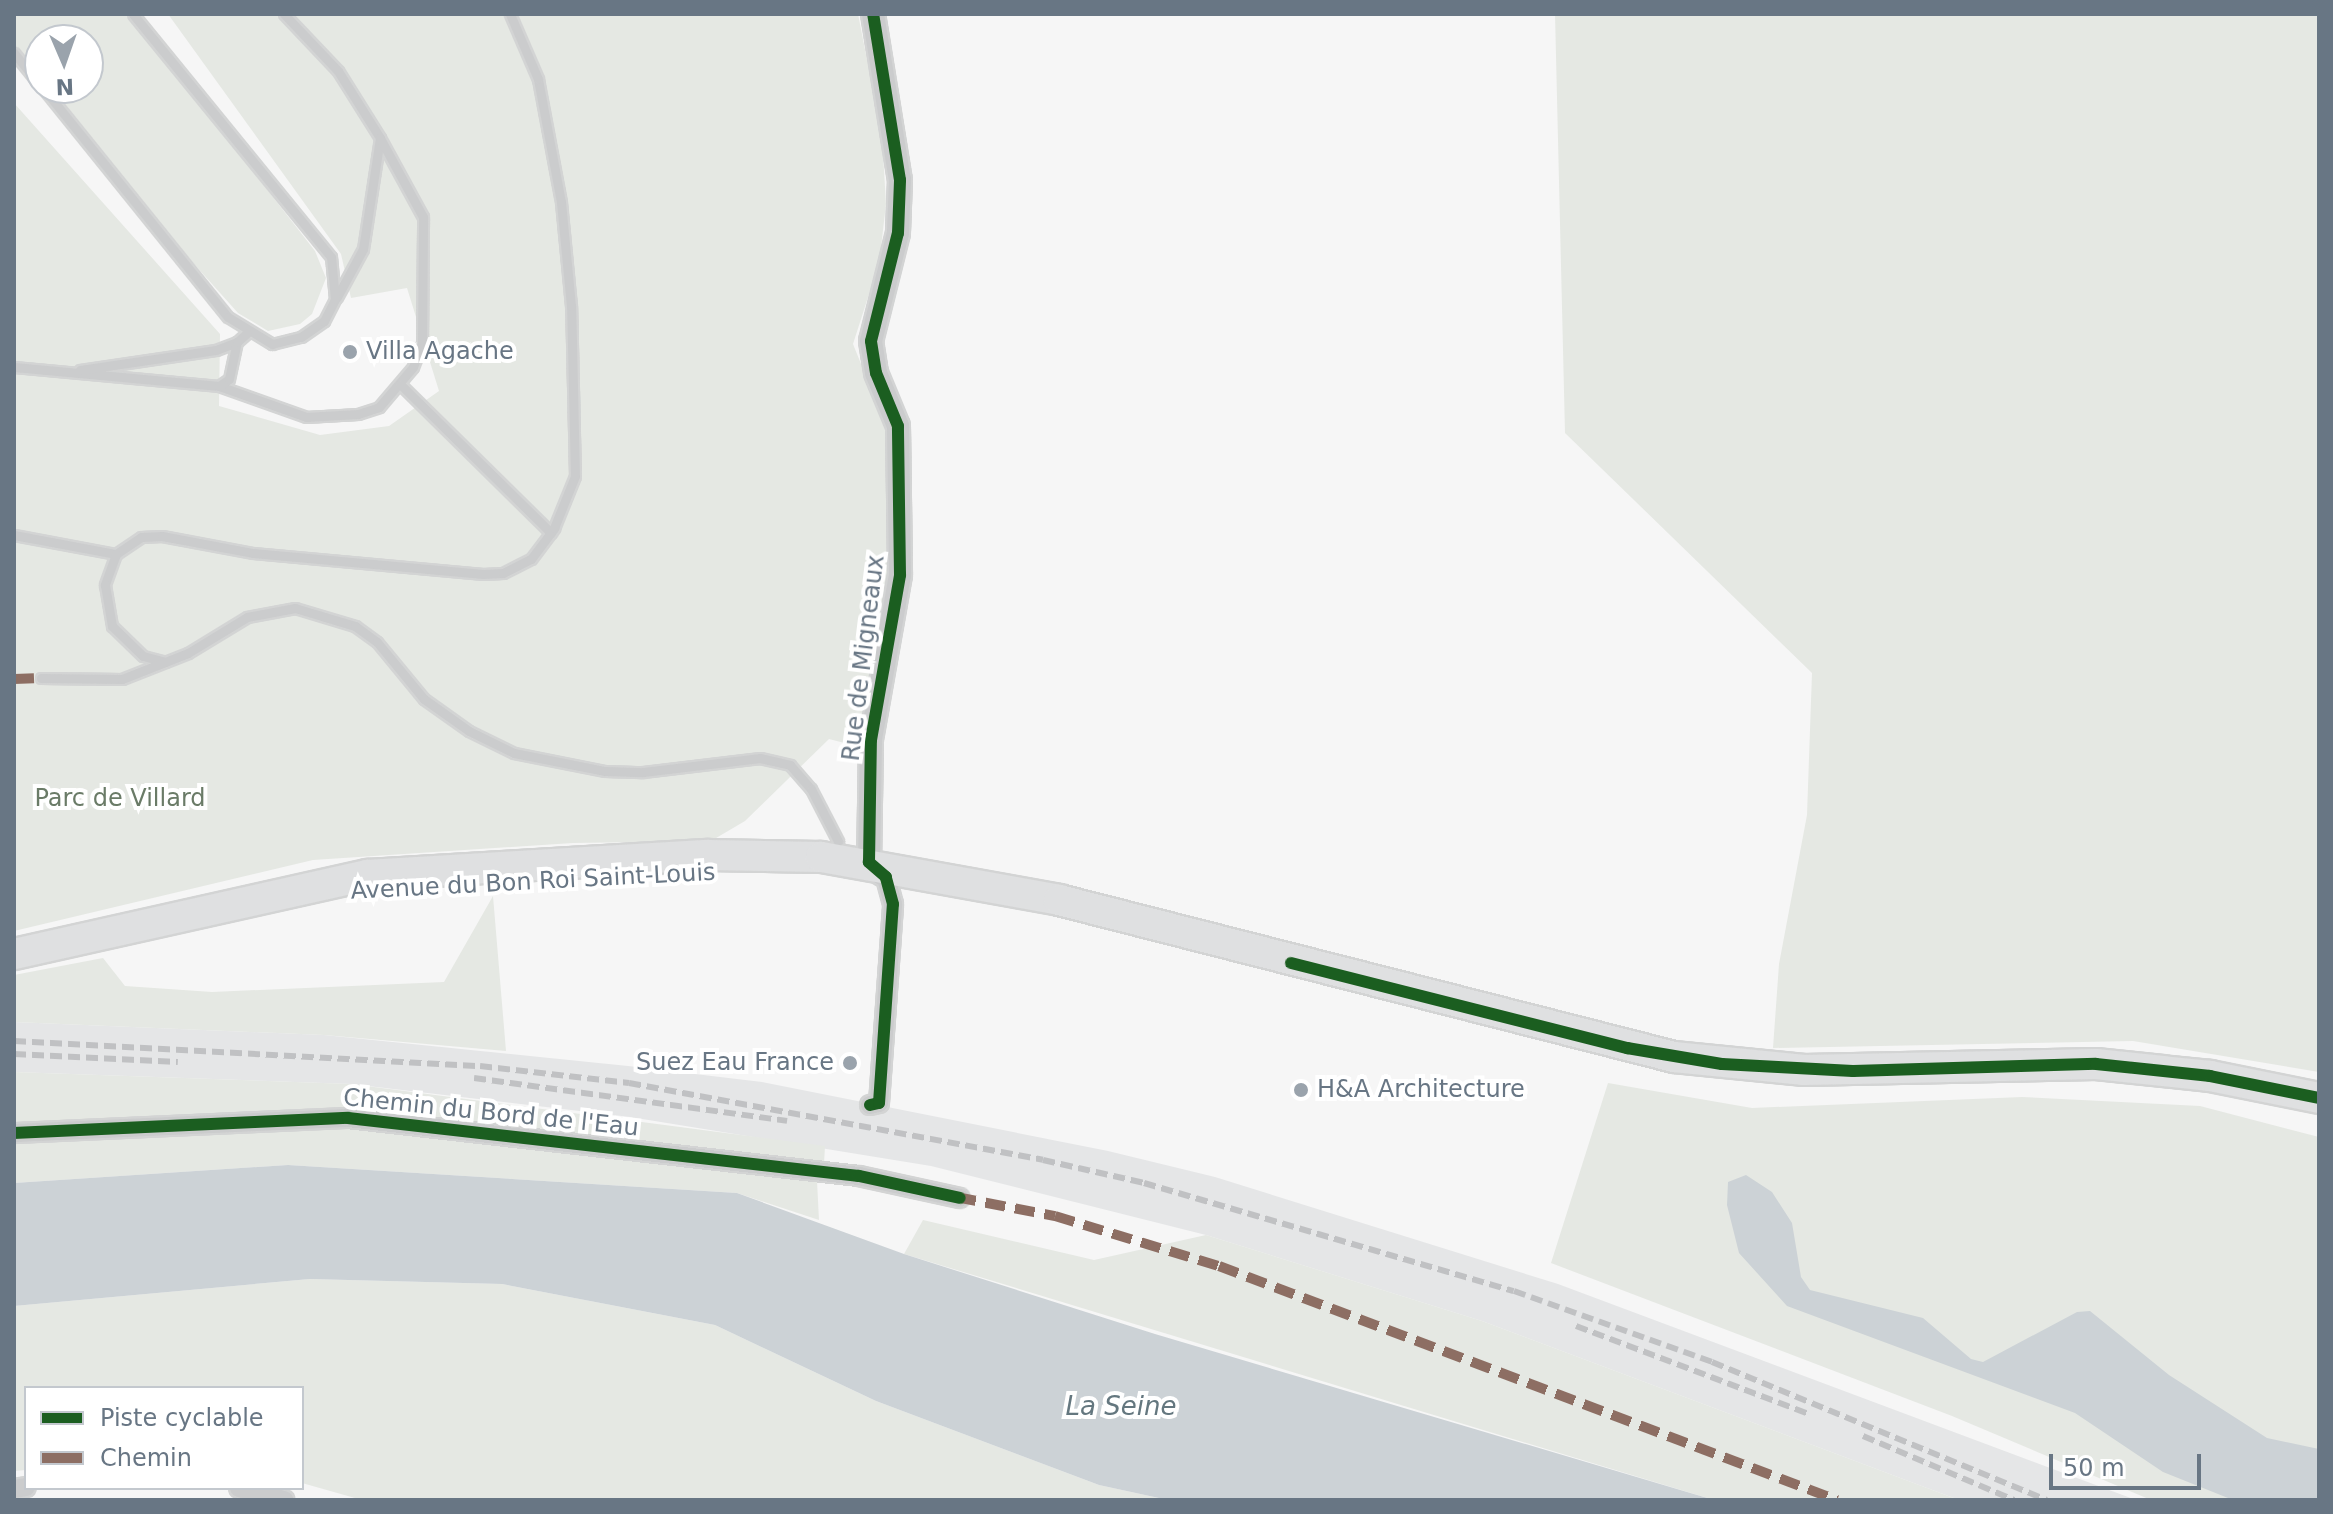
<!DOCTYPE html>
<html>
<head>
<meta charset="utf-8">
<style>
  body { margin:0 }
  #map { position:relative; width:2333px; height:1514px; overflow:hidden; background:#f6f6f6; font-family:"DejaVu Sans",sans-serif }
  div>[style] { position:absolute }
  .built>* { inset:0; background:#e5e6e7 }
  .green>* { inset:0; background:#e5e8e3 }
  .water>* { inset:0; background:#ccd2d6 }
  .roads { filter:drop-shadow(2px 0 #d3d4d4) drop-shadow(-2px 0 #d3d4d4) drop-shadow(0 2px #d3d4d4) drop-shadow(0 -2px #d3d4d4) }
  .service>* { height:9px; margin:-4.5px; padding:0 4.5px; transform-origin:4.5px; border-radius:4.5px; background:#cbcccd }
  .minor>* { height:18px; margin:-9px; padding:0 9px; transform-origin:9px; border-radius:9px; background:#cbcccd }
  .tertiary>* { height:22px; margin:-11px; padding:0 11px; transform-origin:11px; border-radius:11px; background:#cbcccd }
  .primary>* { height:30px; margin:-15px; padding:0 15px; transform-origin:15px; border-radius:15px; background:#dfe0e1 }
  .rail>* { height:6px; margin-top:-3px; transform-origin:0; background:repeating-linear-gradient(90deg,#c0c1c3 0 12px,transparent 0 18px) }
  .quiet>* { height:10px; margin-top:-5px; transform-origin:0; background:repeating-linear-gradient(90deg,#8d6e63 0 20px,transparent 0 30px) }
  .cycleway>* { height:12px; margin:-6px; padding:0 6px; transform-origin:6px; border-radius:6px; background:#1b5e20 }
  .dots>* { width:22px; height:22px; translate:-50% -50%; box-sizing:border-box; border:4px solid #fff; border-radius:50% }
  span { translate:-50% -50%; white-space:nowrap; text-align:center; line-height:1.15; -webkit-text-stroke:8px #fff; paint-order:stroke }
  .poi-label { font-size:24px; color:#687684 }
  .left { translate:0 -50%; text-align:left }
  .right { translate:-100% -50%; text-align:right }
  .street-label { font-size:24px; color:#687684 }
  .park-label { font-size:24px; color:#6a7b67 }
  .water-label { font-size:26px; color:#64777f; font-style:italic }
  .frame { position:absolute; inset:0; border:16px solid #687684; pointer-events:none }
  .legend { position:absolute; left:24px; top:1386px; width:280px; height:104px; box-sizing:border-box; background:#fff; border:2px solid #c3c8ce; margin:0; padding:10px 14px; list-style:none; font-size:24px; color:#687684 }
  .legend li { display:flex; align-items:center; gap:16px; height:40px }
  .legend b { width:40px; border:2px solid #c3c8ce }
  .north { position:absolute; left:24px; top:24px; width:80px; height:80px; box-sizing:border-box; background:#fff; border:2px solid #c3c8ce; border-radius:50%; rotate:178deg; font-size:22px; font-weight:700; line-height:32px; text-align:center; color:#687684 }
  .north::after { content:''; display:block; margin:auto; width:28px; height:36px; background:#9aa3ac; clip-path:polygon(50% 0,100% 100%,50% 72%,0 100%) }
  .scale { position:absolute; left:2049px; top:1454px; width:152px; height:36px; box-sizing:border-box; border:4px solid #687684; border-top:0; padding-left:10px; font-size:24px; line-height:28px; white-space:nowrap; color:#687684; -webkit-text-stroke:6px #fff; paint-order:stroke }
</style>
</head>
<body>
<div id="map">
  <div class="built">
    <i style="clip-path:polygon(14px 1022px,324px 1035px,628px 1066px,762px 1082px,1108px 1151px,1215px 1177px,1558px 1284px,2136px 1500px,1959px 1500px,1482px 1321px,1206px 1235px,931px 1166px,630px 1117px,351px 1084px,14px 1072px)"></i>
  </div>
  <div class="green">
    <i style="clip-path:polygon(14px 14px,130px 14px,315px 251px,326px 278px,312px 314px,300px 324px,268px 331px,238px 313px,152px 217px,48px 88px,88px 88px,88px 40px,40px 40px,40px 78px,14px 45px)"></i>
    <i style="clip-path:polygon(168px 14px,858px 14px,882px 136px,886px 204px,876px 291px,870px 291px,853px 344px,890px 436px,887px 602px,860px 747px,829px 739px,745px 821px,711px 841px,573px 843px,313px 860px,14px 931px,14px 103px,220px 334px,219px 406px,320px 435px,389px 426px,439px 391px,407px 288px,351px 298px,341px 254px)"></i>
    <i style="clip-path:polygon(1555px 14px,2319px 14px,2319px 1072px,2133px 1041px,1773px 1048px,1779px 964px,1807px 815px,1812px 673px,1565px 433px)"></i>
    <i style="clip-path:polygon(493px 896px,506px 1051px,324px 1035px,14px 1022px,14px 975px,103px 958px,125px 986px,212px 992px,444px 982px)"></i>
    <i style="clip-path:polygon(14px 1072px,351px 1084px,825px 1146px,824px 1164px,316px 1108px,249px 1116px,14px 1126px)"></i>
    <i style="clip-path:polygon(1608px 1083px,1752px 1108px,2022px 1097px,2200px 1106px,2319px 1137px,2319px 1500px,2151px 1500px,1952px 1416px,1551px 1263px)"></i>
    <i style="clip-path:polygon(343px 1125px,817px 1181px,819px 1220px,737px 1193px,288px 1165px,14px 1183px,14px 1143px)"></i>
    <i style="clip-path:polygon(923px 1220px,1094px 1260px,1206px 1235px,1482px 1321px,1959px 1500px,1714px 1500px,904px 1254px)"></i>
    <i style="clip-path:polygon(310px 1279px,502px 1284px,715px 1325px,876px 1401px,1099px 1485px,1168px 1500px,362px 1500px,302px 1483px,302px 1388px,26px 1388px,26px 1470px,14px 1471px,14px 1306px)"></i>
  </div>
  <div class="water">
    <i style="clip-path:polygon(288px 1165px,737px 1193px,904px 1254px,1155px 1334px,1714px 1500px,1168px 1500px,1099px 1485px,876px 1401px,715px 1325px,502px 1284px,310px 1279px,14px 1306px,14px 1183px)"></i>
    <i style="clip-path:polygon(1746px 1175px,1772px 1192px,1792px 1223px,1801px 1277px,1810px 1290px,1923px 1318px,1971px 1359px,1983px 1362px,2077px 1312px,2090px 1311px,2169px 1375px,2267px 1438px,2319px 1449px,2319px 1500px,2233px 1500px,2163px 1472px,2075px 1413px,1787px 1306px,1739px 1253px,1727px 1205px,1728px 1182px)"></i>
  </div>
  <div class="roads">
    <div class="service">
      <i style="left:284px;top:14px;width:79px;rotate:46.5deg"></i>
      <i style="left:338px;top:71px;width:79px;rotate:57.9deg"></i>
      <i style="left:380px;top:138px;width:112px;rotate:98.7deg"></i>
      <i style="left:363px;top:249px;width:55px;rotate:118.4deg"></i>
      <i style="left:14px;top:53px;width:41px;rotate:50.9deg"></i>
      <i style="left:43px;top:88px;width:294px;rotate:51.1deg"></i>
      <i style="left:228px;top:317px;width:52px;rotate:31.5deg"></i>
      <i style="left:272px;top:344px;width:30px;rotate:-14deg"></i>
      <i style="left:301px;top:337px;width:28px;rotate:-35deg"></i>
      <i style="left:324px;top:321px;width:25px;rotate:-63deg"></i>
      <i style="left:335px;top:299px;width:42px;rotate:-95.4deg"></i>
      <i style="left:331px;top:257px;width:313px;rotate:-129.2deg"></i>
      <i style="left:14px;top:367px;width:206px;rotate:5.3deg"></i>
      <i style="left:219px;top:386px;width:92px;rotate:19.6deg"></i>
      <i style="left:306px;top:417px;width:52px;rotate:-3.3deg"></i>
      <i style="left:358px;top:414px;width:22px;rotate:-18deg"></i>
      <i style="left:379px;top:407px;width:52px;rotate:-49.6deg"></i>
      <i style="left:413px;top:367px;width:26px;rotate:-69deg"></i>
      <i style="left:422px;top:343px;width:126px;rotate:-89.5deg"></i>
      <i style="left:423px;top:217px;width:90px;rotate:-118.6deg"></i>
      <i style="left:80px;top:370px;width:137px;rotate:-8.4deg"></i>
      <i style="left:216px;top:350px;width:22px;rotate:-21deg"></i>
      <i style="left:400px;top:384px;width:212px;rotate:44.6deg"></i>
      <i style="left:219px;top:386px;width:12px;rotate:-35deg"></i>
      <i style="left:229px;top:379px;width:38px;rotate:-78deg"></i>
      <i style="left:237px;top:342px;width:13px;rotate:-42deg"></i>
      <i style="left:14px;top:535px;width:104px;rotate:10.6deg"></i>
      <i style="left:116px;top:554px;width:30px;rotate:-34deg"></i>
      <i style="left:141px;top:537px;width:21px;rotate:-3deg"></i>
      <i style="left:162px;top:536px;width:93px;rotate:10.6deg"></i>
      <i style="left:253px;top:553px;width:231px;rotate:5.2deg"></i>
      <i style="left:483px;top:574px;width:20px;rotate:-3deg"></i>
      <i style="left:503px;top:573px;width:31px;rotate:-27deg"></i>
      <i style="left:531px;top:559px;width:39px;rotate:-53deg"></i>
      <i style="left:554px;top:528px;width:56px;rotate:-68deg"></i>
      <i style="left:575px;top:476px;width:170px;rotate:-91.3deg"></i>
      <i style="left:571px;top:306px;width:104px;rotate:-95.5deg"></i>
      <i style="left:561px;top:202px;width:125px;rotate:-100.6deg"></i>
      <i style="left:538px;top:79px;width:71px;rotate:-113.3deg"></i>
      <i style="left:116px;top:554px;width:33px;rotate:110deg"></i>
      <i style="left:105px;top:585px;width:42px;rotate:80.3deg"></i>
      <i style="left:112px;top:626px;width:43px;rotate:44.1deg"></i>
      <i style="left:143px;top:656px;width:23px;rotate:15deg"></i>
      <i style="left:41px;top:678px;width:81px;rotate:0.7deg"></i>
      <i style="left:122px;top:679px;width:71px;rotate:-21.5deg"></i>
      <i style="left:188px;top:653px;width:69px;rotate:-31.4deg"></i>
      <i style="left:247px;top:617px;width:49px;rotate:-10.6deg"></i>
      <i style="left:295px;top:608px;width:63px;rotate:16.7deg"></i>
      <i style="left:355px;top:626px;width:27px;rotate:36deg"></i>
      <i style="left:377px;top:642px;width:74px;rotate:50.5deg"></i>
      <i style="left:424px;top:699px;width:55px;rotate:35.4deg"></i>
      <i style="left:469px;top:731px;width:50px;rotate:26.1deg"></i>
      <i style="left:514px;top:753px;width:93px;rotate:11.2deg"></i>
      <i style="left:605px;top:771px;width:38px;rotate:2deg"></i>
      <i style="left:643px;top:772px;width:118px;rotate:-6.8deg"></i>
      <i style="left:760px;top:758px;width:31px;rotate:13deg"></i>
      <i style="left:790px;top:765px;width:32px;rotate:49deg"></i>
      <i style="left:811px;top:789px;width:59px;rotate:62.6deg"></i>
    </div>
    <div class="minor">
      <i style="left:870px;top:1105px;width:9px;rotate:-13deg"></i>
      <i style="left:879px;top:1103px;width:168px;rotate:-85.9deg"></i>
      <i style="left:891px;top:935px;width:31px;rotate:-86deg"></i>
      <i style="left:893px;top:904px;width:28px;rotate:-105deg"></i>
      <i style="left:14px;top:1133px;width:334px;rotate:-2.6deg"></i>
      <i style="left:348px;top:1118px;width:514px;rotate:6.48deg"></i>
      <i style="left:859px;top:1176px;width:103px;rotate:12.3deg"></i>
      <i style="left:239px;top:1488px;width:47px;rotate:14.9deg"></i>
      <i style="left:14px;top:1489px;width:12px;rotate:-9deg"></i>
    </div>
    <div class="tertiary">
      <i style="left:873px;top:14px;width:168px;rotate:80.8deg"></i>
      <i style="left:900px;top:180px;width:53px;rotate:92.2deg"></i>
      <i style="left:898px;top:233px;width:111px;rotate:104deg"></i>
      <i style="left:871px;top:341px;width:32px;rotate:81deg"></i>
      <i style="left:876px;top:373px;width:57px;rotate:67.5deg"></i>
      <i style="left:898px;top:426px;width:149px;rotate:89.2deg"></i>
      <i style="left:900px;top:575px;width:168px;rotate:100deg"></i>
      <i style="left:871px;top:740px;width:122px;rotate:90.9deg"></i>
      <i style="left:869px;top:862px;width:18px;rotate:43deg"></i>
    </div>
    <div class="primary">
      <i style="left:14px;top:954px;width:362px;rotate:-12.6deg"></i>
      <i style="left:367px;top:875px;width:342px;rotate:-3.4deg"></i>
      <i style="left:708px;top:855px;width:113px;rotate:1deg"></i>
      <i style="left:821px;top:857px;width:242px;rotate:10.2deg"></i>
      <i style="left:1059px;top:900px;width:635px;rotate:14.32deg"></i>
      <i style="left:1674px;top:1057px;width:131px;rotate:5.7deg"></i>
      <i style="left:1804px;top:1070px;width:292px;rotate:-1.2deg"></i>
      <i style="left:2096px;top:1064px;width:115px;rotate:6deg"></i>
      <i style="left:2210px;top:1076px;width:111px;rotate:11.4deg"></i>
    </div>
  </div>
  <div class="rail">
    <i style="left:14px;top:1041px;width:467px;rotate:3.1deg"></i>
    <i style="left:480px;top:1066px;width:150px;rotate:6.5deg"></i>
    <i style="left:629px;top:1083px;width:421px;rotate:10.5deg"></i>
    <i style="left:1043px;top:1160px;width:104px;rotate:12.8deg"></i>
    <i style="left:1144px;top:1183px;width:385px;rotate:16.3deg"></i>
    <i style="left:1514px;top:1291px;width:210px;rotate:19.7deg"></i>
    <i style="left:1712px;top:1362px;width:362px;rotate:22.4deg"></i>
    <i style="left:14px;top:1054px;width:164px;rotate:2.8deg"></i>
    <i style="left:474px;top:1078px;width:316px;rotate:7.8deg"></i>
    <i style="left:1576px;top:1326px;width:251px;rotate:20.7deg"></i>
    <i style="left:1863px;top:1436px;width:164px;rotate:23deg"></i>
  </div>
  <div class="quiet">
    <i style="left:14px;top:679px;width:27px;rotate:-2deg"></i>
    <i style="left:956px;top:1197px;width:101px;rotate:10.9deg"></i>
    <i style="left:1055px;top:1216px;width:171px;rotate:17deg"></i>
    <i style="left:1219px;top:1266px;width:661px;rotate:20.74deg"></i>
  </div>
  <div class="cycleway">
    <i style="left:1291px;top:963px;width:347px;rotate:14.2deg"></i>
    <i style="left:1627px;top:1048px;width:96px;rotate:9.6deg"></i>
    <i style="left:1722px;top:1064px;width:131px;rotate:3.1deg"></i>
    <i style="left:1853px;top:1071px;width:243px;rotate:-1.7deg"></i>
    <i style="left:2096px;top:1064px;width:115px;rotate:6deg"></i>
    <i style="left:2210px;top:1076px;width:111px;rotate:11.4deg"></i>
    <i style="left:870px;top:1105px;width:9px;rotate:-13deg"></i>
    <i style="left:879px;top:1103px;width:199px;rotate:-86deg"></i>
    <i style="left:893px;top:904px;width:28px;rotate:-105deg"></i>
    <i style="left:886px;top:877px;width:23px;rotate:-139deg"></i>
    <i style="left:869px;top:862px;width:122px;rotate:-89.1deg"></i>
    <i style="left:871px;top:740px;width:168px;rotate:-80deg"></i>
    <i style="left:900px;top:575px;width:149px;rotate:-90.8deg"></i>
    <i style="left:898px;top:426px;width:57px;rotate:-112.5deg"></i>
    <i style="left:876px;top:373px;width:32px;rotate:-99deg"></i>
    <i style="left:871px;top:341px;width:111px;rotate:-76deg"></i>
    <i style="left:898px;top:233px;width:53px;rotate:-87.8deg"></i>
    <i style="left:900px;top:180px;width:168px;rotate:-99.2deg"></i>
    <i style="left:14px;top:1133px;width:334px;rotate:-2.6deg"></i>
    <i style="left:348px;top:1118px;width:514px;rotate:6.48deg"></i>
    <i style="left:859px;top:1176px;width:103px;rotate:12.3deg"></i>
  </div>
  <div class="dots">
    <i style="left:350px;top:352px;background:#9aa3ac"></i>
    <i style="left:850px;top:1063px;background:#9aa3ac"></i>
    <i style="left:1301px;top:1090px;background:#9aa3ac"></i>
  </div>
  <div class="poi-label">
    <span class="left" style="left:366px;top:352px">Villa Agache</span>
    <span class="right" style="left:834px;top:1063px">Suez Eau France</span>
    <span class="left" style="left:1317px;top:1090px">H&amp;A Architecture</span>
  </div>
  <div class="street-label">
    <span style="left:864px;top:658px;rotate:-83deg">Rue de Migneaux</span>
    <span style="left:533px;top:882px;rotate:-3deg">Avenue du Bon Roi Saint-Louis</span>
    <span style="left:491px;top:1113px;rotate:6deg">Chemin du Bord de l'Eau</span>
  </div>
  <div class="park-label">
    <span style="left:120px;top:799px">Parc de Villard</span>
  </div>
  <div class="water-label">
    <span style="left:1121px;top:1407px">La Seine</span>
  </div>
  <div class="frame"></div>
  <ul class="legend">
  <li><b style="height:10px;background:#1b5e20"></b>Piste cyclable</li>
  <li><b style="height:10px;background:#8d6e63"></b>Chemin</li>
  </ul>
  <div class="north">N</div>
  <div class="scale">50 m</div>
</div>
</body>
</html>
